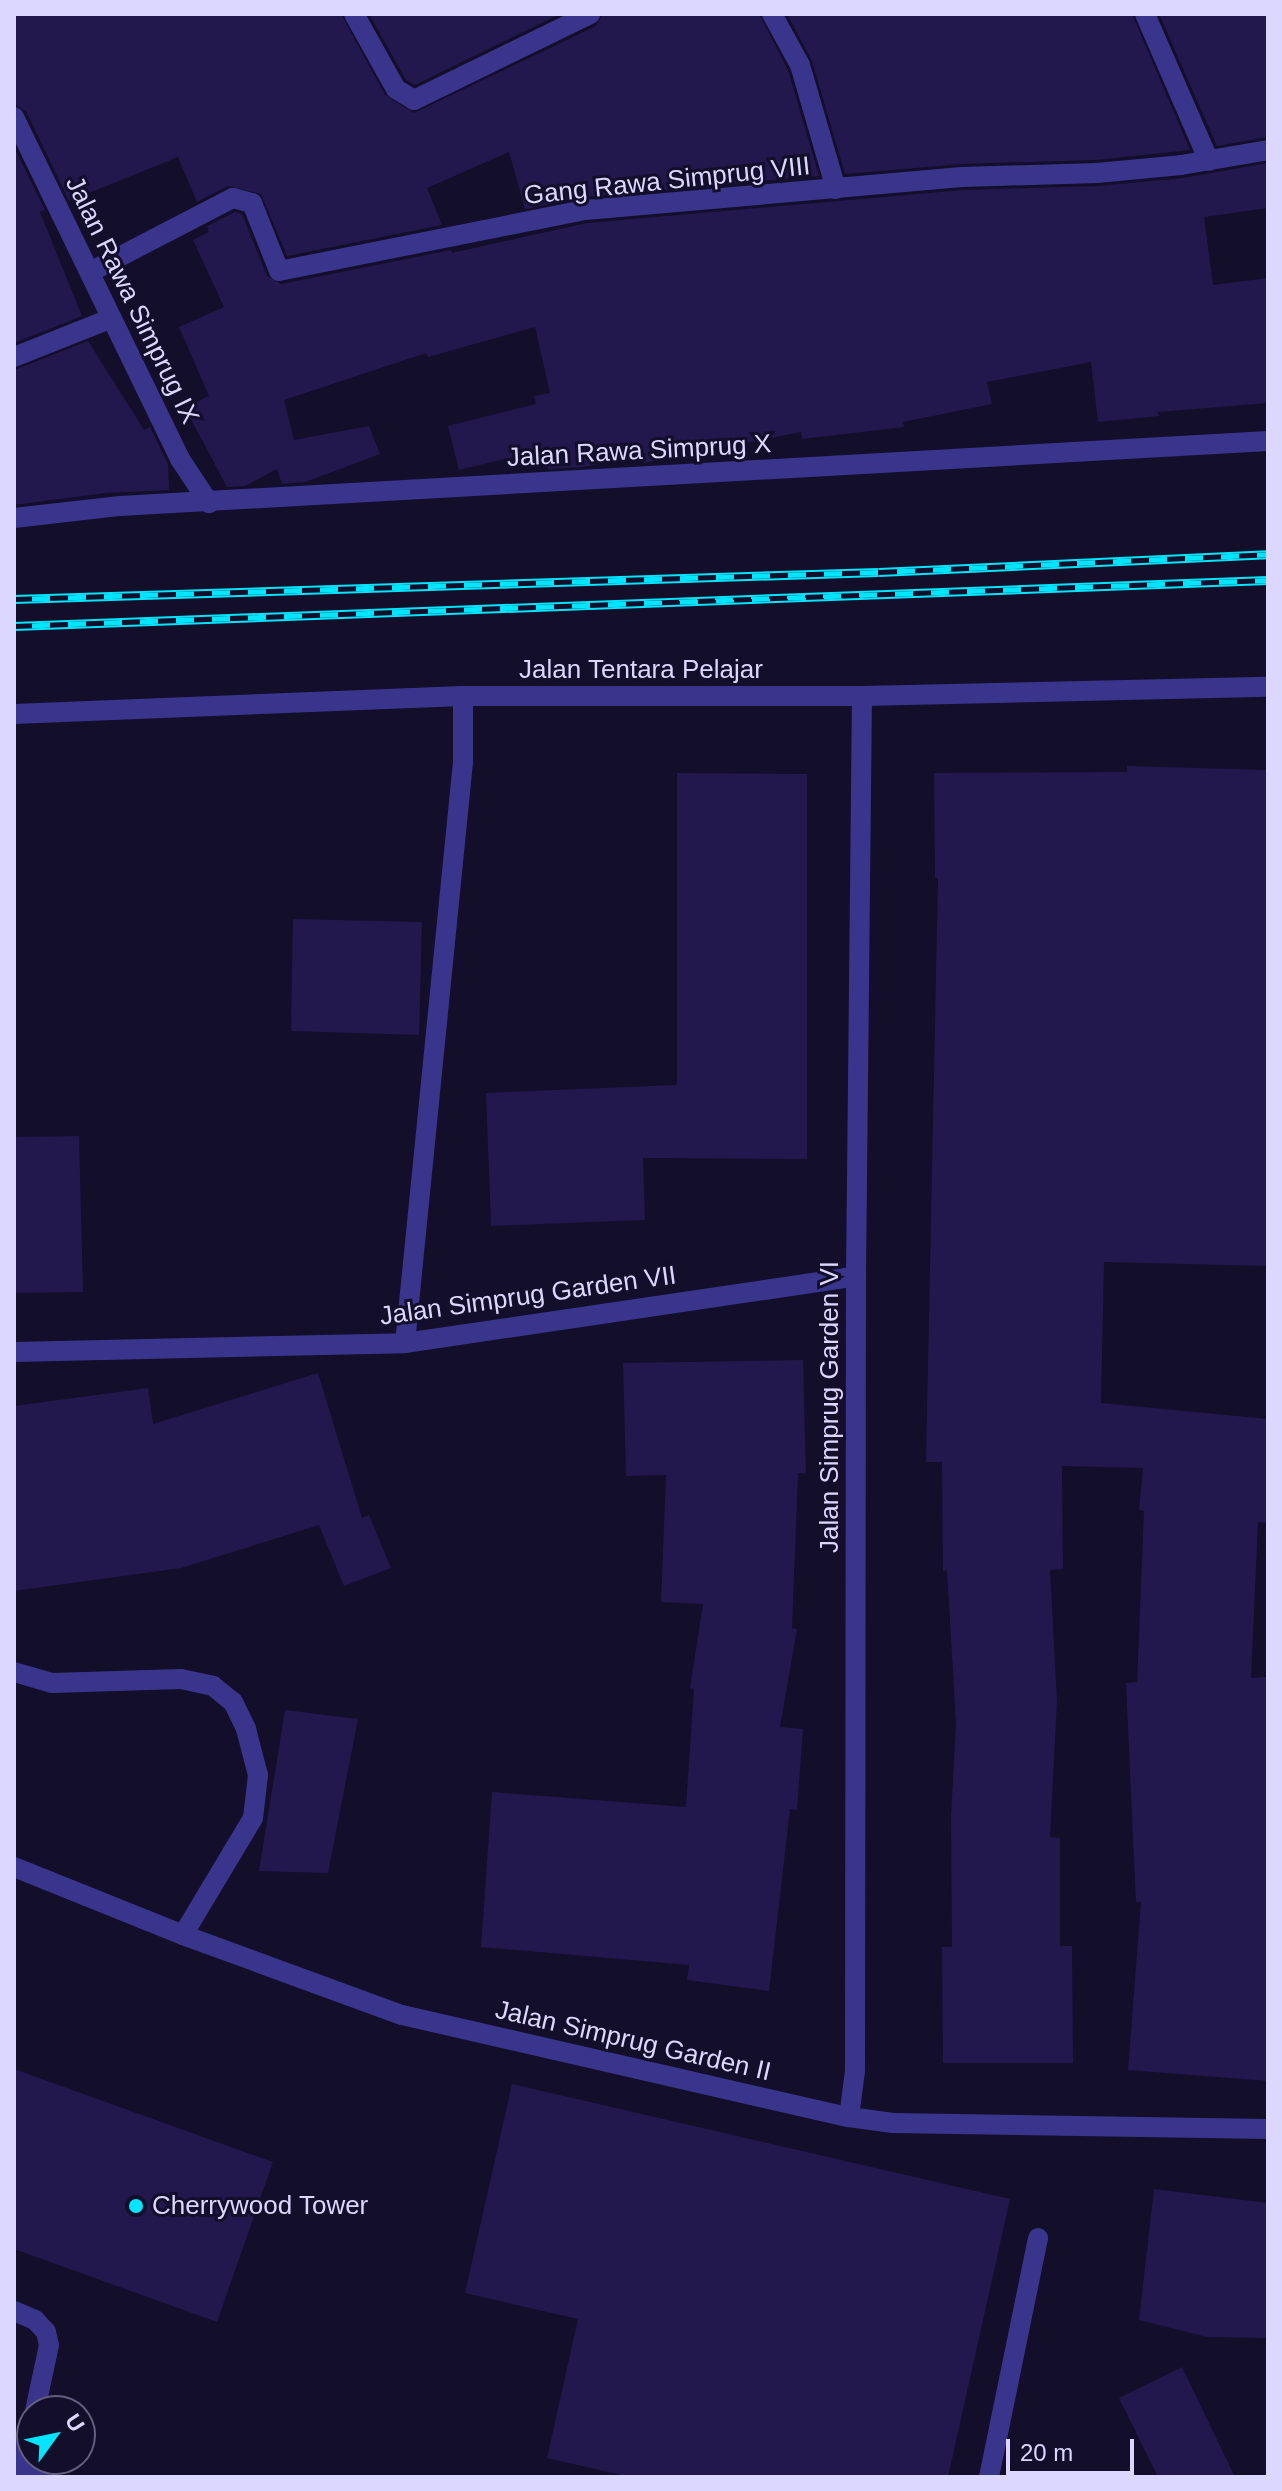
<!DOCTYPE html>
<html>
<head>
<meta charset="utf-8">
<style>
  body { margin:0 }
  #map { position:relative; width:1282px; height:2491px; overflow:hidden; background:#130e2a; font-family:Arial,sans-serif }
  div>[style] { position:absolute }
  .building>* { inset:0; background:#23184d }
  .minor>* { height:20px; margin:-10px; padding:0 10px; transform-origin:10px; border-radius:10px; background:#39358d }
  .rail>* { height:9px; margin-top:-4.5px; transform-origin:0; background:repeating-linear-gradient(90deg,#130e2a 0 18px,#03e4ff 0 36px); box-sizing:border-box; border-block:2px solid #03e4ff }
  .dots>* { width:22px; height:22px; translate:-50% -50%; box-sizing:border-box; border:4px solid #130e2a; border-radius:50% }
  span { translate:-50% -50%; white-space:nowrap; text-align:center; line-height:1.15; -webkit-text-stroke:6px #130e2a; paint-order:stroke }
  .street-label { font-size:26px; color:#dcd7ff }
  .poi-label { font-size:26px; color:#dcd7ff }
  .left { translate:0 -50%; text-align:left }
  .frame { position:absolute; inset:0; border:16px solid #dcd7ff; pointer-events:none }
  .north { position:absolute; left:16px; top:2395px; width:80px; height:80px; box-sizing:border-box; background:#130e2a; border:2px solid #635e7f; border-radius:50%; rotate:57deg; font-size:22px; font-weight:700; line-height:32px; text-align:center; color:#dcd7ff }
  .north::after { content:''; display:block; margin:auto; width:28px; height:36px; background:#03e4ff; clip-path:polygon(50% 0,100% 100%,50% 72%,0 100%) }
  .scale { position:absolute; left:1006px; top:2439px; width:128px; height:36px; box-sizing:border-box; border:4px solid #dcd7ff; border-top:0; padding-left:10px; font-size:24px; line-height:28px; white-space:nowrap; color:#dcd7ff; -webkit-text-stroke:6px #130e2a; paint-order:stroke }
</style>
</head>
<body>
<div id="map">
  <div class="building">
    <i style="clip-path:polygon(14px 14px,341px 14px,385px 95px,414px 113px,596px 26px,603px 14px,759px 14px,788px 70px,819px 176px,584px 197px,525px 209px,509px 152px,427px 188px,442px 225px,287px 256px,261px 194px,228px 186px,197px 202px,178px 157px,69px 201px,26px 111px,14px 104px)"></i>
    <i style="clip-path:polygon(369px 14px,560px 14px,415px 85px,406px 80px)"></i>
    <i style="clip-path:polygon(787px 14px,1132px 14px,1190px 150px,1096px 160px,962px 164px,845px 174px,812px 61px)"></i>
    <i style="clip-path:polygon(1159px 14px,1268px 14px,1268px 137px,1217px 146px)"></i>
    <i style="clip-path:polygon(14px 147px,45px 210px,40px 212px,82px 316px,14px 343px)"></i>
    <i style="clip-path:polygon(1268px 163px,1268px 208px,1204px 217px,1213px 285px,1268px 278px,1268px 403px,1158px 412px,1159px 416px,1098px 422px,1091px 362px,987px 382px,992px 404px,903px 422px,904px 427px,802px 439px,801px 432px,644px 463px,643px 456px,583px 467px,548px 469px,544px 449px,459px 470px,448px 426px,536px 404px,534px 396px,550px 393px,535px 327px,428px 357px,426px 353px,284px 400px,294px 440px,369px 426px,380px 454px,305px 482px,282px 484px,277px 469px,245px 486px,227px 487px,185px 408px,209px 396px,179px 327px,224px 307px,193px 240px,209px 232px,207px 226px,235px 212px,242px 214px,267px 276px,281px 284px,451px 250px,452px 253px,587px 223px,963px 190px,1098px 186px,1183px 178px)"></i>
    <i style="clip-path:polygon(88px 341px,144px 430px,150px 427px,168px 464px,169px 490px,106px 493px,14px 505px,14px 370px)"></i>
    <i style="clip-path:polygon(1127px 766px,1268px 770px,1268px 1266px,1104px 1262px,1101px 1403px,1268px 1419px,1268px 1523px,1258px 1522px,1251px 1678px,1266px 1677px,1268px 1720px,1268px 2081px,1128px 2070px,1141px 1902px,1136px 1902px,1126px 1683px,1137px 1682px,1144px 1511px,1139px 1510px,1143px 1468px,1062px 1466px,1063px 1569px,1050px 1570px,1057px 1701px,1050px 1837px,1060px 1838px,1060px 1946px,1072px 1946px,1073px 2063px,943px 2063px,942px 1947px,952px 1947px,951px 1816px,956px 1724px,947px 1570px,943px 1571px,942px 1462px,926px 1462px,938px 878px,935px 878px,934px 773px,1127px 772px)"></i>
    <i style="clip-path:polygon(677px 773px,807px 774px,807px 1159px,643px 1158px,645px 1220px,491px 1226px,486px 1093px,677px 1085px)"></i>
    <i style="clip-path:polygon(293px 919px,422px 922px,419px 1035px,291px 1031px)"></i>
    <i style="clip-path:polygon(79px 1136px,83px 1292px,14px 1293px,14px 1137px)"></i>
    <i style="clip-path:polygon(803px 1360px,806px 1473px,798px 1473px,792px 1628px,797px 1629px,780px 1727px,803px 1729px,797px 1810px,790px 1809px,769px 1991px,687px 1980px,689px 1965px,481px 1947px,492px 1792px,686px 1807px,694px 1689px,690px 1688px,703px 1604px,661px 1602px,666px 1475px,626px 1476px,623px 1363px)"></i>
    <i style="clip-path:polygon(318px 1373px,362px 1518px,369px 1515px,391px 1568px,344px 1586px,319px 1525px,181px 1568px,14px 1591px,14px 1406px,148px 1388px,153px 1424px)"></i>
    <i style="clip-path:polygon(285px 1710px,358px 1719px,328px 1873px,259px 1871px)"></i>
    <i style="clip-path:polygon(14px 2069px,273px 2162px,217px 2322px,14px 2249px)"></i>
    <i style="clip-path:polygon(512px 2084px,1010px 2199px,948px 2477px,630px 2477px,547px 2458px,578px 2319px,465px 2293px)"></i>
    <i style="clip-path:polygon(1154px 2189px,1268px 2203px,1268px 2338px,1207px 2337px,1139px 2320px)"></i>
    <i style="clip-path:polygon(1182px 2367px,1235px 2477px,1158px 2477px,1119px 2398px)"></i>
  </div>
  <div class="minor">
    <i style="left:354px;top:14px;width:86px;rotate:60.8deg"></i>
    <i style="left:396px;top:89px;width:21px;rotate:31deg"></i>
    <i style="left:414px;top:100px;width:196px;rotate:-26deg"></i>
    <i style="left:772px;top:14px;width:58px;rotate:61.2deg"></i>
    <i style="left:800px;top:65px;width:129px;rotate:73.8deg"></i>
    <i style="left:1145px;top:14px;width:160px;rotate:66.5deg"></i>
    <i style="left:14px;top:117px;width:380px;rotate:64.1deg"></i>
    <i style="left:180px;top:459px;width:53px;rotate:56.6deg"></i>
    <i style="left:90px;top:272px;width:161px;rotate:-27.4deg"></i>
    <i style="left:233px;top:198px;width:20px;rotate:15deg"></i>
    <i style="left:252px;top:203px;width:73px;rotate:68.3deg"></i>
    <i style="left:279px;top:271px;width:312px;rotate:-11.3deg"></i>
    <i style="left:585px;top:210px;width:378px;rotate:-5deg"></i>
    <i style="left:962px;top:177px;width:135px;rotate:-1.7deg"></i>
    <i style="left:1097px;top:173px;width:84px;rotate:-5.4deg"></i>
    <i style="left:1181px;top:165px;width:88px;rotate:-9.8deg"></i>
    <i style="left:14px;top:357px;width:105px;rotate:-21.7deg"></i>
    <i style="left:14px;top:518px;width:107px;rotate:-6.5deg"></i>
    <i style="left:120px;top:506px;width:1150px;rotate:-3.24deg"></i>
    <i style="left:14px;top:714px;width:449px;rotate:-2.3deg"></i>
    <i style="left:463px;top:696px;width:399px"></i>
    <i style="left:862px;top:696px;width:406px;rotate:-1.3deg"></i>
    <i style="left:405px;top:1343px;width:584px;rotate:-84.3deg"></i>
    <i style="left:463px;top:762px;width:66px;rotate:-90deg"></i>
    <i style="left:14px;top:1352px;width:391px;rotate:-1.3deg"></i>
    <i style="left:405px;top:1343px;width:456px;rotate:-8.4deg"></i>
    <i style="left:14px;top:1672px;width:40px;rotate:16deg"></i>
    <i style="left:52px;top:1683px;width:129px;rotate:-1.8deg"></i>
    <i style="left:181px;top:1679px;width:33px;rotate:12deg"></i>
    <i style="left:213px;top:1686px;width:26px;rotate:39deg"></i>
    <i style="left:233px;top:1702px;width:30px;rotate:64deg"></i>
    <i style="left:246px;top:1729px;width:48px;rotate:75.4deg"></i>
    <i style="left:258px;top:1775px;width:43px;rotate:96.6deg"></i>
    <i style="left:253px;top:1818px;width:136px;rotate:120.9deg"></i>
    <i style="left:14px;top:1867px;width:182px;rotate:21.9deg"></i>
    <i style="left:183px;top:1935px;width:233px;rotate:20.1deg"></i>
    <i style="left:402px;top:2015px;width:458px;rotate:12.9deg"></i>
    <i style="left:849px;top:2117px;width:44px;rotate:7.8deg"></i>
    <i style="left:893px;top:2123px;width:375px;rotate:0.9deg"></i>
    <i style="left:849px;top:2117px;width:46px;rotate:-82.6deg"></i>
    <i style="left:855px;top:2071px;width:795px;rotate:-89.93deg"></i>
    <i style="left:856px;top:1276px;width:580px;rotate:-89.41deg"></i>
    <i style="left:14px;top:2311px;width:23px;rotate:23deg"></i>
    <i style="left:35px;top:2320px;width:16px;rotate:47deg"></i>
    <i style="left:46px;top:2332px;width:13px;rotate:77deg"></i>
    <i style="left:49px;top:2345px;width:67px;rotate:102deg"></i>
    <i style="left:14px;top:2470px;width:27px;rotate:15deg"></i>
    <i style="left:16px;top:2471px;width:50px;rotate:-71.2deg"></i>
    <i style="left:989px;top:2477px;width:244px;rotate:-78.4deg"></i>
  </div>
  <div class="rail">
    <i style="left:14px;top:599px;width:865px;rotate:-1.79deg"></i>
    <i style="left:879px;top:572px;width:389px;rotate:-2.6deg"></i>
    <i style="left:14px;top:626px;width:1255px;rotate:-2.1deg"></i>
  </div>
  <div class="dots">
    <i style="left:136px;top:2206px;background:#03e4ff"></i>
  </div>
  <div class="street-label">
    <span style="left:667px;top:181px;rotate:-6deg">Gang Rawa Simprug VIII</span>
    <span style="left:132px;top:300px;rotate:64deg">Jalan Rawa Simprug IX</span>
    <span style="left:639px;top:451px;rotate:-3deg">Jalan Rawa Simprug X</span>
    <span style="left:641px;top:670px">Jalan Tentara Pelajar</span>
    <span style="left:528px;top:1296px;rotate:-8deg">Jalan Simprug Garden VII</span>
    <span style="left:830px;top:1407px;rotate:-90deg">Jalan Simprug Garden VI</span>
    <span style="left:633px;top:2041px;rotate:13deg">Jalan Simprug Garden II</span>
  </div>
  <div class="poi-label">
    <span class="left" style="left:152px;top:2206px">Cherrywood Tower</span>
  </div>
  <div class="frame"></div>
  <div class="north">U</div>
  <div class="scale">20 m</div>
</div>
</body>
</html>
